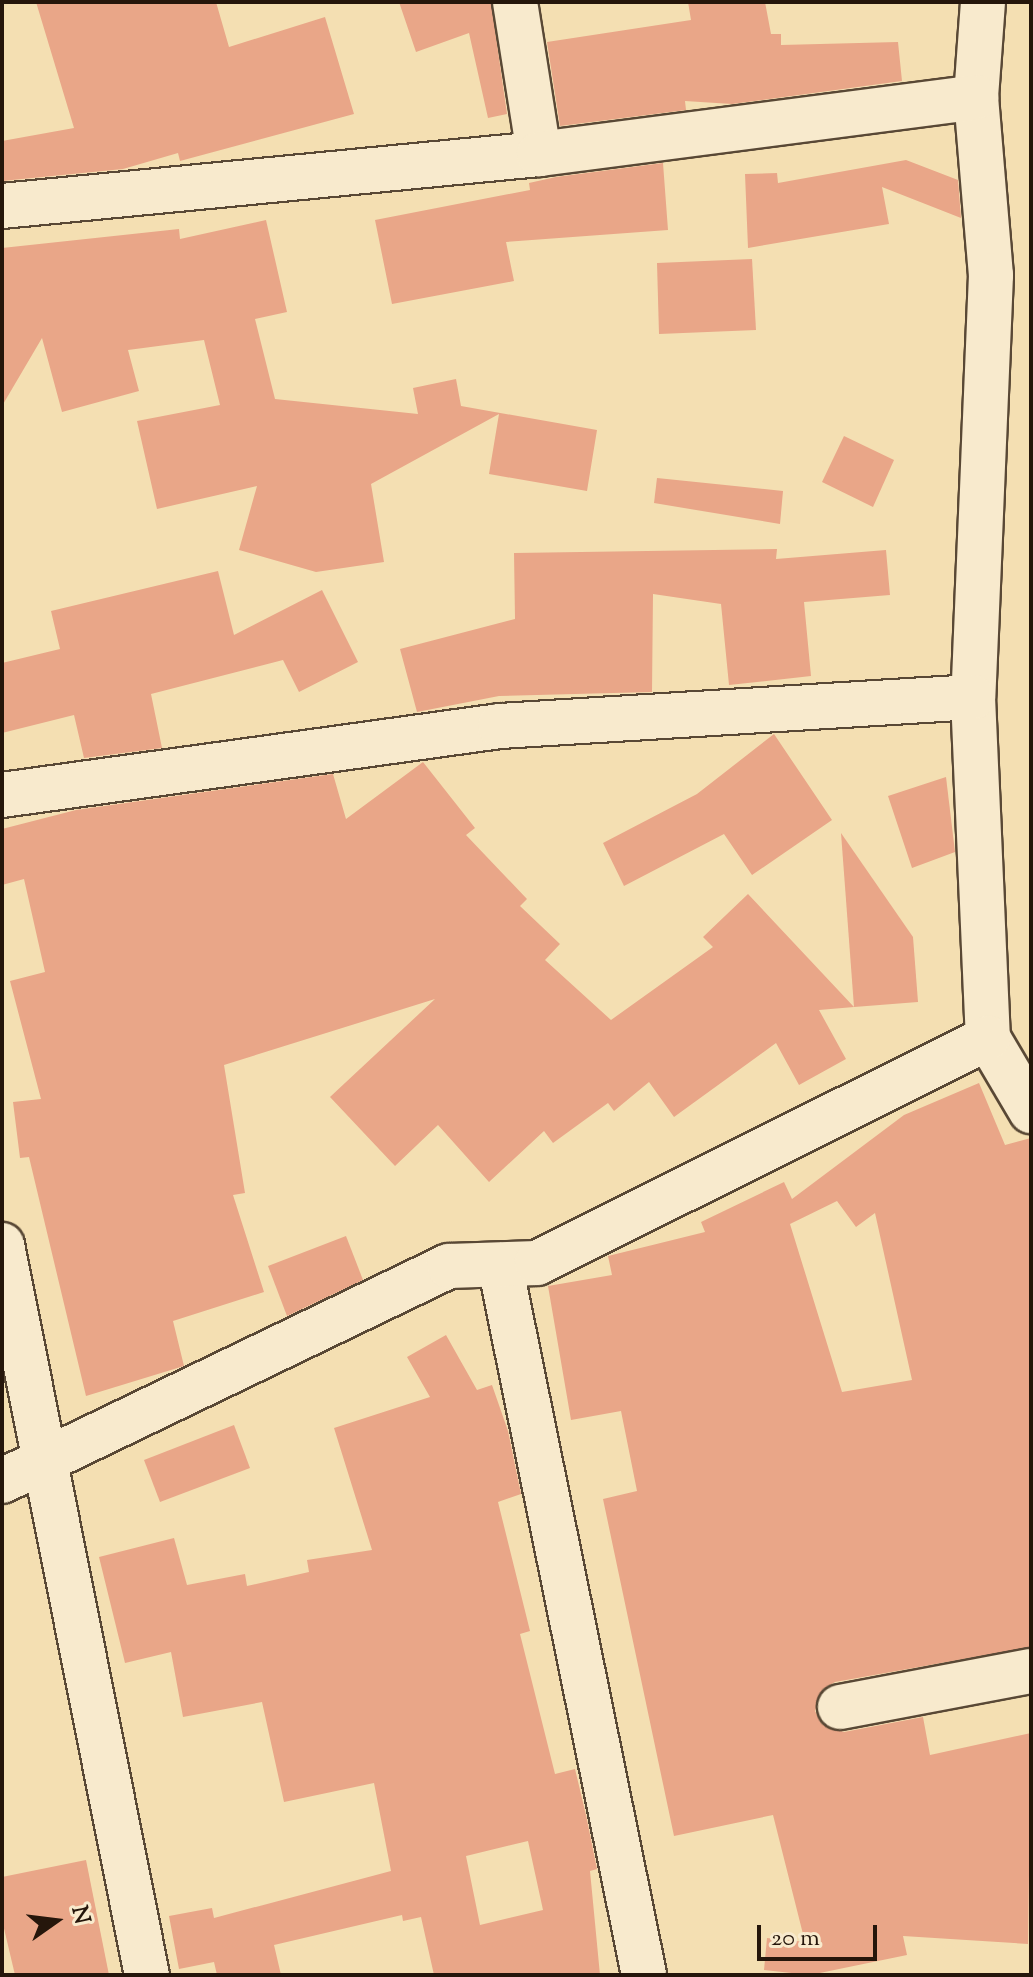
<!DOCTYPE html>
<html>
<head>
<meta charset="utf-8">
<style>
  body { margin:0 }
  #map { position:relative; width:1033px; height:1977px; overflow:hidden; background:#f4dfb2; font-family:"Sorts Mill Goudy",serif }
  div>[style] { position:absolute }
  .building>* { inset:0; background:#e9a688 }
  .roads { filter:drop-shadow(2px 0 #594835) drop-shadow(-2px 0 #594835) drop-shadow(0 2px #594835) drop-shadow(0 -2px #594835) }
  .minor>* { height:44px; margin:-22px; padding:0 22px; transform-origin:22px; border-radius:22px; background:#f8eacd }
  span { translate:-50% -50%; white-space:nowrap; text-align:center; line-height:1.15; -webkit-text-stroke:8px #f8eacd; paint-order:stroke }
  .frame { position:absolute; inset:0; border:4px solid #25160b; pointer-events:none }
  .north { position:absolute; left:16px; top:1881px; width:80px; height:80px; -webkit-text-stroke:6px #f8eacd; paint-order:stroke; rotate:76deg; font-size:22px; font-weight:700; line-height:32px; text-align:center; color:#25160b }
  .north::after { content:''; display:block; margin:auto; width:28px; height:36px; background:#25160b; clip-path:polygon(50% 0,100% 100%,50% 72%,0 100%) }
  .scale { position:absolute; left:757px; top:1925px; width:120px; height:36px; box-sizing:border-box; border:4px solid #25160b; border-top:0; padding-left:10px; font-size:24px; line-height:28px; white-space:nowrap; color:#25160b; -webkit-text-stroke:6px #f8eacd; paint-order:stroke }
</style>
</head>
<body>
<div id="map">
  <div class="building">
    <i style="clip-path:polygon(36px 2px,216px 2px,229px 47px,325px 17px,354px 114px,180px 161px,178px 153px,123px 169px,2px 181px,2px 141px,74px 128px)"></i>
    <i style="clip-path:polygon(399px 2px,491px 2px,507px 114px,488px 118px,469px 33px,416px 52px)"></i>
    <i style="clip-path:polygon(688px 2px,765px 2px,771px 34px,781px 34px,781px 45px,898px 42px,902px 81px,732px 104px,685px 101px,686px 110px,560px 126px,547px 42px,691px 20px)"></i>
    <i style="clip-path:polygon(906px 160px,958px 180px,961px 218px,882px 187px,889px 224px,748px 248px,745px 174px,777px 173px,778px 183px)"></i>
    <i style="clip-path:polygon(663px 163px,668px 230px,506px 242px,514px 281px,392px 304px,375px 220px,530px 190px,529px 183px,556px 177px)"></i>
    <i style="clip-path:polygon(266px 220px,287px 312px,255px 319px,275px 399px,418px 414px,413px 388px,456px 379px,461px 406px,597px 430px,587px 491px,489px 474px,499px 414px,371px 484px,384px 562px,316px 572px,239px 550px,257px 486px,157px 509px,137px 421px,220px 405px,204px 340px,128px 350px,139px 391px,62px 412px,42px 338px,2px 406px,2px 248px,179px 229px,180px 239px)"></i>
    <i style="clip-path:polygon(752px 259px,756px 330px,659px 334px,657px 263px)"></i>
    <i style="clip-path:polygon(844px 436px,894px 460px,873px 507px,822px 482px)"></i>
    <i style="clip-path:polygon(657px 478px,783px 491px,780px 524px,654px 503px)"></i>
    <i style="clip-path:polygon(777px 549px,776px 559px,886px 550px,890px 595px,804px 602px,811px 676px,729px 685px,721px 604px,653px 594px,652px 692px,499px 696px,417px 712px,400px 649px,515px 619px,514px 553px)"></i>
    <i style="clip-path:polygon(218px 571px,234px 635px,322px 590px,358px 662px,299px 692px,283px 660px,151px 694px,162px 748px,84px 758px,74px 715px,2px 733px,2px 663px,60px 649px,51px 611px)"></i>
    <i style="clip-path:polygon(774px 734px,832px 820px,752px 875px,724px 834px,624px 886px,603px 843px,697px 794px)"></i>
    <i style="clip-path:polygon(423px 762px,475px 828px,466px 835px,527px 899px,520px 906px,560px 944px,545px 960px,611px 1020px,713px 947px,703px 937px,748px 894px,854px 1007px,819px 1010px,846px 1059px,799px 1085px,776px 1043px,674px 1117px,649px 1082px,614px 1111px,608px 1103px,553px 1143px,544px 1131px,489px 1182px,438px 1125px,395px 1166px,330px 1097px,435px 999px,224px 1065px,245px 1193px,233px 1195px,264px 1292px,173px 1321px,184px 1366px,86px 1396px,29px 1157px,20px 1158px,13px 1102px,41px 1099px,10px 981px,45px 972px,24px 879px,2px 885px,2px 829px,76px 810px,333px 774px,346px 819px)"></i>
    <i style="clip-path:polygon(946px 777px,955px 852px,912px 868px,888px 796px)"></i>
    <i style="clip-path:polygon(841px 833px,913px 937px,918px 1002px,854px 1007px)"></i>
    <i style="clip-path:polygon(evenodd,979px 1083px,1005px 1145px,1031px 1138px,1031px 1647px,835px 1682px,823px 1689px,815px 1711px,822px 1724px,844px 1732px,923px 1717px,930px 1755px,1031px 1733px,1028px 1944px,903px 1936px,907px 1955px,810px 1975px,764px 1970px,767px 1938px,805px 1942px,773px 1815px,674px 1836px,603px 1499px,637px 1491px,621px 1411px,571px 1420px,548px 1286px,612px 1275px,608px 1256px,705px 1232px,701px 1222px,784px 1182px,792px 1199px,904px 1115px,979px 1083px,837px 1201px,856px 1227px,875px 1213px,912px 1380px,842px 1392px,790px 1224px,837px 1201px)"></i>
    <i style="clip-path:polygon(346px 1236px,363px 1280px,287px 1316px,268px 1266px)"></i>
    <i style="clip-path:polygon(evenodd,446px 1335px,477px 1390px,492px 1385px,508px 1431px,521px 1494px,498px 1502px,530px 1631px,520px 1634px,555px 1774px,575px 1769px,586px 1815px,597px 1869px,590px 1871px,600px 1975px,434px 1975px,421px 1917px,403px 1921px,402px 1915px,274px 1945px,281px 1975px,217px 1975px,214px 1962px,179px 1969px,169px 1916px,212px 1908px,214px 1918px,391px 1871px,374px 1783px,284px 1802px,262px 1702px,183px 1717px,171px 1652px,125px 1663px,99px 1557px,174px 1538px,187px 1585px,245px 1574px,247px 1586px,309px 1572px,307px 1560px,372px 1550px,334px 1428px,430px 1397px,407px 1357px,446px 1335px,528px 1841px,543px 1910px,480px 1925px,466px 1856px,528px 1841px)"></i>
    <i style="clip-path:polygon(234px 1425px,250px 1468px,160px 1502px,144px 1460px)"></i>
    <i style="clip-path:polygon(86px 1860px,109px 1975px,15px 1975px,2px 1920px,2px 1877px)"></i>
  </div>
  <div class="roads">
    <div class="minor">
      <i style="left:515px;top:2px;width:154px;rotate:81deg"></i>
      <i style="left:983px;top:2px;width:95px;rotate:94.2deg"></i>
      <i style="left:976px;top:97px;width:179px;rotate:85.2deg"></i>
      <i style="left:991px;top:275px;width:422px;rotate:92.4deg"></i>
      <i style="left:973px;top:697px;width:341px;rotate:87.5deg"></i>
      <i style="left:988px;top:1038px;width:85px;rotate:59.5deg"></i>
      <i style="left:2px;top:206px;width:540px;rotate:-5.53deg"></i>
      <i style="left:539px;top:154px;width:441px;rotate:-7.4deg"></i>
      <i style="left:2px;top:795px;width:503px;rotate:-7.89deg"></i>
      <i style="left:500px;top:726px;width:474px;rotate:-3.5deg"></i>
      <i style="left:2px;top:1245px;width:744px;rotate:78.77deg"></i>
      <i style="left:500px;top:1265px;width:724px;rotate:78.53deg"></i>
      <i style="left:2px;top:1481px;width:496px;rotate:-25.7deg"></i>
      <i style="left:449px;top:1266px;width:88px;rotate:-2deg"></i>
      <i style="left:537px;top:1263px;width:504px;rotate:-26.51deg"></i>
      <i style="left:840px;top:1707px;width:194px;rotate:-10.7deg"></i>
    </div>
  </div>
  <div class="frame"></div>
  <div class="north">N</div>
  <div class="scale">20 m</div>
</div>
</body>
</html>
